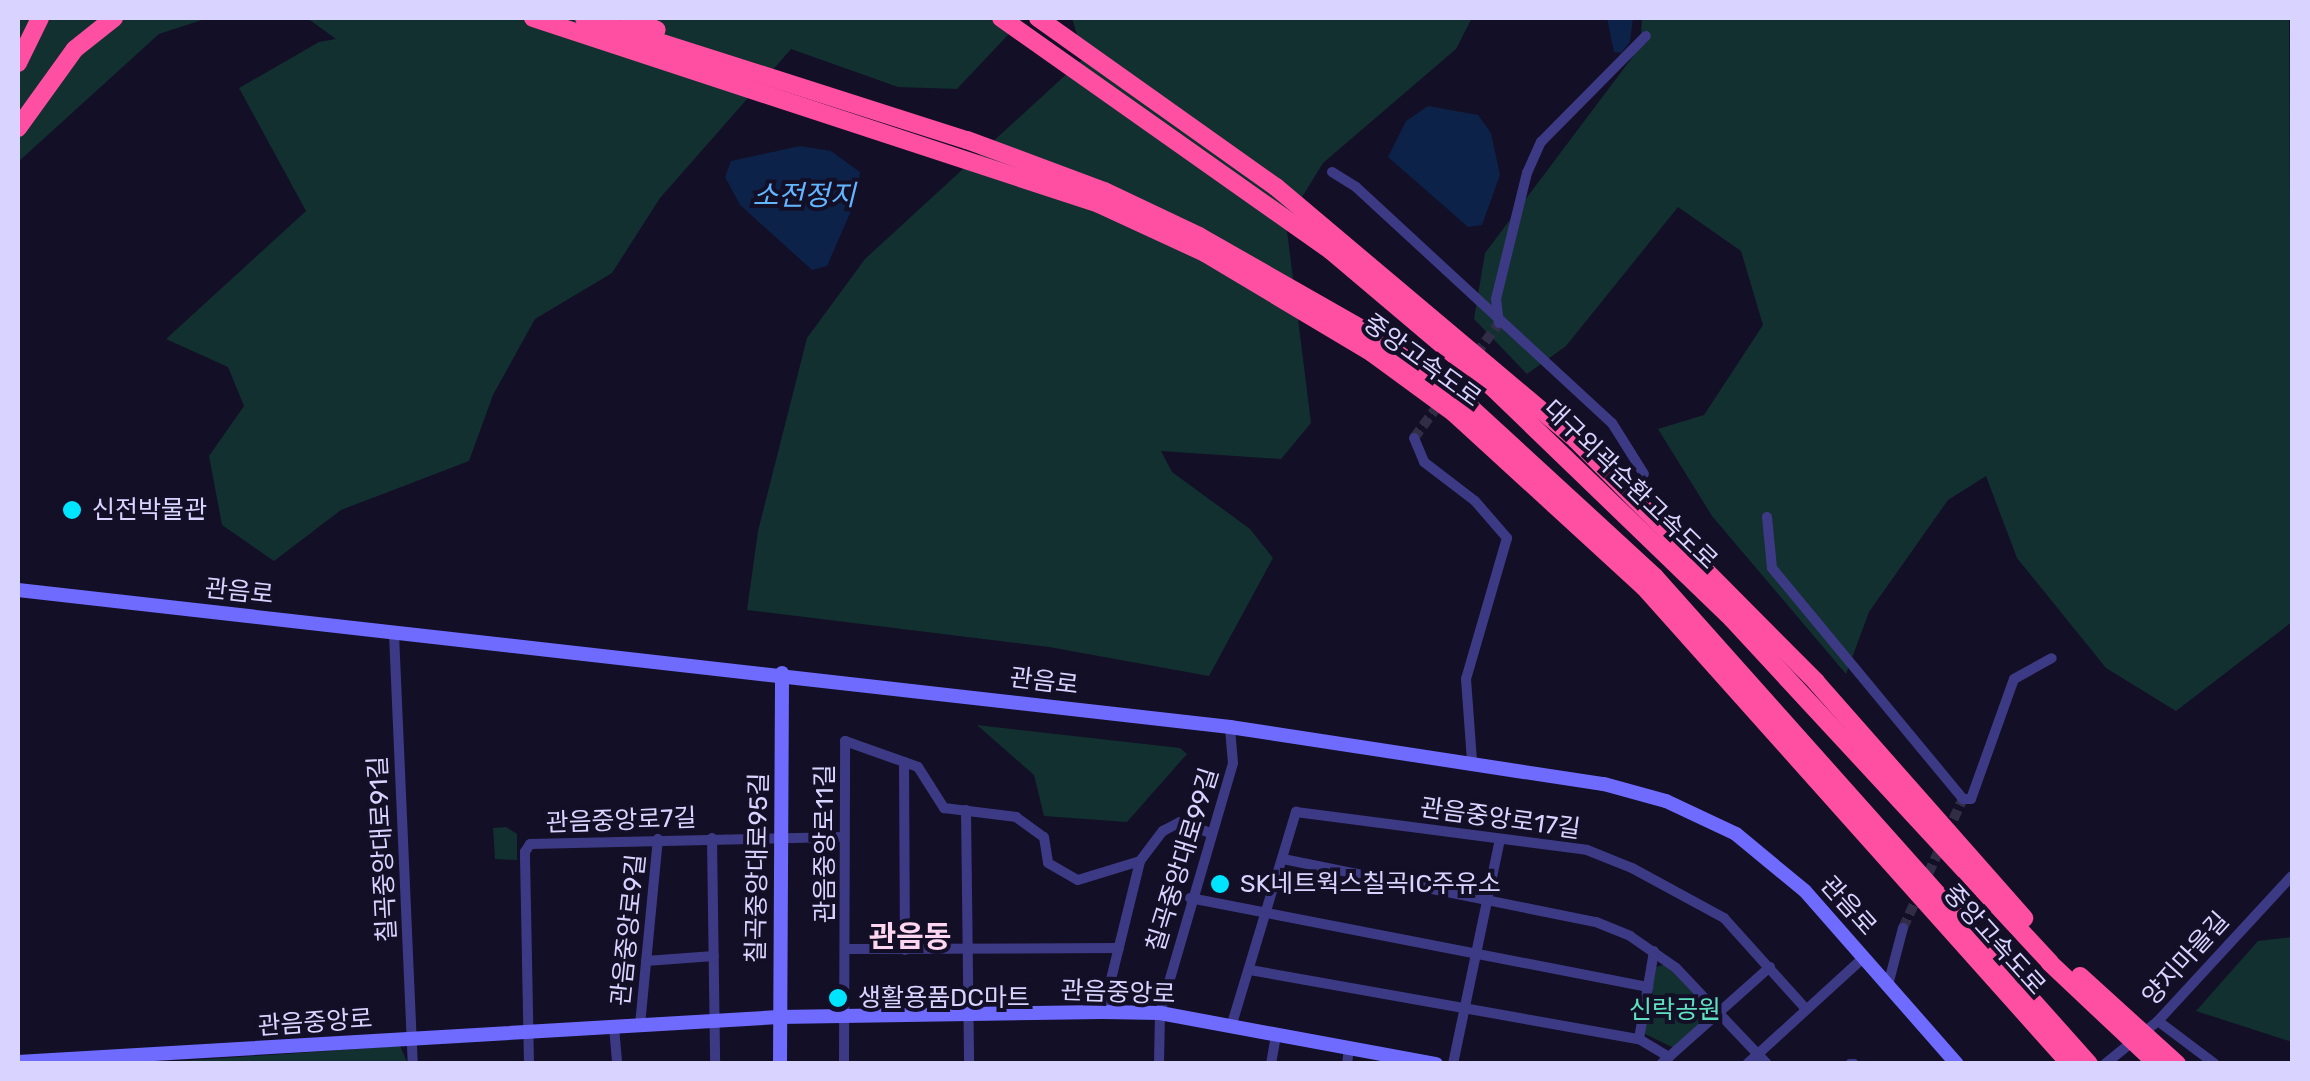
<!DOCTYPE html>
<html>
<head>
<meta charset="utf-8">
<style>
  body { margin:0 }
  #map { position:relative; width:2310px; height:1081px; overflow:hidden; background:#130f26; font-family:Rubik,"Noto Sans KR",sans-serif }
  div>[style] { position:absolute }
  .green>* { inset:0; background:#12302f }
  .water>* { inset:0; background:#0c2248 }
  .minor-tunnel>* { height:10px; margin-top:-5px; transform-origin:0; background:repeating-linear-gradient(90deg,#312d47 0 10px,transparent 0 15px) }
  .minor>* { height:10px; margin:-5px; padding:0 5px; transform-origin:5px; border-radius:5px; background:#3d3a85 }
  .secondary>* { height:14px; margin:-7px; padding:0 7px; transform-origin:7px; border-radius:7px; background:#6f6bff }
  .motorway>* { height:18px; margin:-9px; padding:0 9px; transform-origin:9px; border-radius:9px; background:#ff4fa3 }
  .dots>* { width:28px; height:28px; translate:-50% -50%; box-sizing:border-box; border:5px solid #130f26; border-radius:50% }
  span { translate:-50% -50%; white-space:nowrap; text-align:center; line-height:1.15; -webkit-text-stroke:8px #130f26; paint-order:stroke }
  .street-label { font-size:25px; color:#d9d4ff }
  .poi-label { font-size:25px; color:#d9d4ff }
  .left { translate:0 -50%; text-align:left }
  .park-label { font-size:25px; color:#5fe0c0 }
  .water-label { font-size:28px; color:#62b6ff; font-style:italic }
  .quarter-label { font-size:30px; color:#ffd6f0; font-weight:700 }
  .frame { position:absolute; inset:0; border:20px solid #d9d4ff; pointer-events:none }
</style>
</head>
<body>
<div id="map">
  <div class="green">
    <i style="clip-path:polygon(18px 18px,208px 18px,159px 34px,18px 162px)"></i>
    <i style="clip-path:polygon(307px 18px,1033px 18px,1021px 21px,957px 89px,898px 87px,791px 49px,660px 198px,612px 273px,535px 319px,493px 395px,469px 461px,341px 510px,274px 561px,222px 525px,209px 456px,244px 406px,228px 367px,166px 339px,306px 211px,239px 88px,319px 42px,336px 39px)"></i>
    <i style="clip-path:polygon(1072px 18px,1472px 18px,1456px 49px,1323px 163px,1286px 223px,1311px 423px,1281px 459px,1161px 451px,1172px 472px,1250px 529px,1273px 558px,1209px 676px,1049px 647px,747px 610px,758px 531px,807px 338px,865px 259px,1084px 58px)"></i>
    <i style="clip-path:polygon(1642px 18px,2289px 18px,2292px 622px,2176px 711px,2106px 668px,2017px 558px,1986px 476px,1948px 500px,1869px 612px,1846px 674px,1712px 516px,1658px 429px,1704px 415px,1763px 325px,1741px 251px,1678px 207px,1566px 346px,1527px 374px,1474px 319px,1485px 253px,1640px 47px)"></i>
    <i style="clip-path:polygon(977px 725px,1180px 748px,1187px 754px,1127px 822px,1044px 816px,1034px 775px)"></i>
    <i style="clip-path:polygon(506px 827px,517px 834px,517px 860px,495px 859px,493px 828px)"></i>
    <i style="clip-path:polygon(2292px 937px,2292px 1042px,2196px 1011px,2258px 941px)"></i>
    <i style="clip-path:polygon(1666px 964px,1709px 1006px,1709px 1016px,1674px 1048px,1643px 1033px,1656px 967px)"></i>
    <i style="clip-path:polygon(400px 1046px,408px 1064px,174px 1064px,179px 1061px)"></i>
  </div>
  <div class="water">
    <i style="clip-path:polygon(1607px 18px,1633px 18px,1630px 42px,1621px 53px,1614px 52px)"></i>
    <i style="clip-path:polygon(1428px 106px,1478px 115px,1491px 133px,1500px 175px,1482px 225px,1468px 227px,1388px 157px,1406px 121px)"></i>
    <i style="clip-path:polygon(800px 146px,831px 151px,860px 172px,858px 195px,827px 266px,812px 270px,740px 205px,725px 177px,731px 161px)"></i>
  </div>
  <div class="minor-tunnel">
    <i style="left:1414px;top:438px;width:143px;rotate:-53.5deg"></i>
    <i style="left:1903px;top:928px;width:142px;rotate:-65.1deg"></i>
  </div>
  <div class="minor">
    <i style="left:1332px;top:172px;width:28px;rotate:32deg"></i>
    <i style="left:1356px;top:187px;width:348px;rotate:42.7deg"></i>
    <i style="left:1612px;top:423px;width:60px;rotate:57.9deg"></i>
    <i style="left:1499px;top:323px;width:24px;rotate:-97deg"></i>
    <i style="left:1496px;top:299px;width:130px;rotate:-76.2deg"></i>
    <i style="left:1527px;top:173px;width:34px;rotate:-66deg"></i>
    <i style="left:1541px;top:142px;width:149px;rotate:-45.3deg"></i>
    <i style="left:1414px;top:438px;width:26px;rotate:67deg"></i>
    <i style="left:1424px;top:462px;width:64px;rotate:37.4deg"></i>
    <i style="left:1475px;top:501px;width:49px;rotate:49.1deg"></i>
    <i style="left:1507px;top:538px;width:147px;rotate:106.2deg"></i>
    <i style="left:1466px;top:679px;width:82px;rotate:85.8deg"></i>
    <i style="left:1767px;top:517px;width:51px;rotate:84.4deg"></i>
    <i style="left:1772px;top:568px;width:300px;rotate:50.4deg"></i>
    <i style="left:1963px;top:799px;width:8px"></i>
    <i style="left:1971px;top:799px;width:127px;rotate:-70.3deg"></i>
    <i style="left:2014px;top:679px;width:43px;rotate:-28.9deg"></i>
    <i style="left:394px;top:634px;width:430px;rotate:87.5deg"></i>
    <i style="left:904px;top:762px;width:188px;rotate:89.7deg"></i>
    <i style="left:966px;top:810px;width:254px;rotate:89.3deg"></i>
    <i style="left:712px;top:838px;width:226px;rotate:89.2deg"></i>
    <i style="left:1283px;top:859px;width:319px;rotate:11.4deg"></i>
    <i style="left:1596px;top:922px;width:37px;rotate:22deg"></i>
    <i style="left:1630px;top:936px;width:56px;rotate:34.8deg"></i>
    <i style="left:1676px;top:968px;width:132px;rotate:46.5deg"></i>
    <i style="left:1190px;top:898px;width:467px;rotate:11deg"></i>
    <i style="left:845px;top:949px;width:274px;rotate:-0.2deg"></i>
    <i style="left:646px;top:961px;width:68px;rotate:-4.2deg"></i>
    <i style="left:1250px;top:970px;width:395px;rotate:10.1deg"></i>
    <i style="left:1639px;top:1039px;width:35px;rotate:31deg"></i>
    <i style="left:1888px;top:985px;width:59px;rotate:-75.3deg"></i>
    <i style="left:1103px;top:1012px;width:155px;rotate:-76.2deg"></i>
    <i style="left:2158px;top:1021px;width:71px;rotate:37deg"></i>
    <i style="left:640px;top:1025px;width:187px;rotate:-84.5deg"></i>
    <i style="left:614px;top:1027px;width:37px;rotate:85deg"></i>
    <i style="left:1231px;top:1027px;width:225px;rotate:-73.2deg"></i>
    <i style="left:1296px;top:812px;width:293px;rotate:7.4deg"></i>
    <i style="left:1587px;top:850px;width:48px;rotate:21.8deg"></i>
    <i style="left:1632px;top:868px;width:105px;rotate:28.5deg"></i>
    <i style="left:1724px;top:918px;width:122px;rotate:48deg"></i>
    <i style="left:1639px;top:1039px;width:89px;rotate:-80.3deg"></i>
    <i style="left:529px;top:1064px;width:212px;rotate:-91.1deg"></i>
    <i style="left:525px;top:852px;width:9px;rotate:-58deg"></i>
    <i style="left:530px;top:844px;width:314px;rotate:-1.3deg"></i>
    <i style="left:844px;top:1064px;width:323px;rotate:-89.8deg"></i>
    <i style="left:845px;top:741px;width:77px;rotate:19.6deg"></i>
    <i style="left:918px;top:767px;width:49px;rotate:57.6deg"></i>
    <i style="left:944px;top:808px;width:73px;rotate:7.1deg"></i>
    <i style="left:1016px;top:817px;width:34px;rotate:36deg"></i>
    <i style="left:1044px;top:837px;width:26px;rotate:81deg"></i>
    <i style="left:1048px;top:863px;width:34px;rotate:30deg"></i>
    <i style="left:1078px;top:880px;width:65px;rotate:-17deg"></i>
    <i style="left:1140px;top:861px;width:38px;rotate:-53deg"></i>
    <i style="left:1163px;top:831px;width:19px;rotate:-28deg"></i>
    <i style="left:1180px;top:822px;width:33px;rotate:20deg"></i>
    <i style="left:1159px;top:1064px;width:51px;rotate:-88.9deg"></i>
    <i style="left:1160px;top:1013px;width:260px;rotate:-73.7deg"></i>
    <i style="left:1233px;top:763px;width:36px;rotate:-95deg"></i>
    <i style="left:1271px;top:1064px;width:29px;rotate:-80deg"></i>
    <i style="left:1347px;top:1064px;width:16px;rotate:-83deg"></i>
    <i style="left:1453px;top:1064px;width:230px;rotate:-78.2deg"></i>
    <i style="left:1661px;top:1064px;width:146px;rotate:-41.7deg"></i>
    <i style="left:1747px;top:1064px;width:159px;rotate:-42.4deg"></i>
    <i style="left:1850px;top:1064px;width:4px"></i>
    <i style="left:2105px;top:1064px;width:68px;rotate:-39.1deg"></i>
    <i style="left:2158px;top:1021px;width:197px;rotate:-47.3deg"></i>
  </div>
  <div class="secondary">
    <i style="left:18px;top:590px;width:1220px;rotate:6.45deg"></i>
    <i style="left:1230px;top:727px;width:378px;rotate:8.7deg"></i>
    <i style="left:1604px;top:784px;width:64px;rotate:15.3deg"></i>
    <i style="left:1666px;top:801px;width:77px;rotate:25.2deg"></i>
    <i style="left:1736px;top:834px;width:89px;rotate:39.6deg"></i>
    <i style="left:1805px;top:891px;width:230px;rotate:48.7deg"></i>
    <i style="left:18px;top:1062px;width:762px;rotate:-3.38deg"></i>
    <i style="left:779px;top:1017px;width:324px;rotate:-0.9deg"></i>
    <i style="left:1103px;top:1012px;width:57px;rotate:1deg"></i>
    <i style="left:1160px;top:1013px;width:281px;rotate:10.5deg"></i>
    <i style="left:780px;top:1064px;width:391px;rotate:-89.7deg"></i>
  </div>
  <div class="motorway">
    <i style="left:533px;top:18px;width:596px;rotate:18.19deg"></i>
    <i style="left:1099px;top:204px;width:117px;rotate:24.8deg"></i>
    <i style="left:1205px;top:253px;width:195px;rotate:30.9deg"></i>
    <i style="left:1372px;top:353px;width:102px;rotate:36.2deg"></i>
    <i style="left:1454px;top:413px;width:258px;rotate:42.5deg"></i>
    <i style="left:1644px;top:587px;width:640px;rotate:48.23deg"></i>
    <i style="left:584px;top:18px;width:402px;rotate:17.7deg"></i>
    <i style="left:967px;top:140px;width:146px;rotate:20.4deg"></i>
    <i style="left:1104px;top:191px;width:105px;rotate:25.3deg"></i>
    <i style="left:1199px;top:236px;width:198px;rotate:29.7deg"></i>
    <i style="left:1371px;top:334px;width:119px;rotate:36.1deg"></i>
    <i style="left:1467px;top:404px;width:255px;rotate:42.6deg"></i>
    <i style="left:1655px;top:577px;width:652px;rotate:48.29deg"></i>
    <i style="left:629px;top:18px;width:30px;rotate:23deg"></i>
    <i style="left:1001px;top:18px;width:404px;rotate:35.2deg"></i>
    <i style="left:1331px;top:251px;width:211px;rotate:40.2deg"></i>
    <i style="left:1492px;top:387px;width:334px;rotate:44deg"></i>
    <i style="left:1732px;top:619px;width:468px;rotate:47.2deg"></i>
    <i style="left:2050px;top:963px;width:147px;rotate:43.3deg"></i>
    <i style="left:1038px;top:18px;width:292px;rotate:35.4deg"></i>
    <i style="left:1276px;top:187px;width:392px;rotate:40.1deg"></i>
    <i style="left:1576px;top:440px;width:341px;rotate:45.2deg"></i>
    <i style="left:1816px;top:682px;width:315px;rotate:48.6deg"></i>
    <i style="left:18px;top:63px;width:50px;rotate:-63.9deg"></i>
    <i style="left:18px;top:128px;width:97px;rotate:-54.2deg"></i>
    <i style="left:75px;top:49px;width:50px;rotate:-38.5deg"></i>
    <i style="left:2080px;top:976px;width:131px;rotate:42.2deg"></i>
  </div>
  <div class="dots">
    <i style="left:72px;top:510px;background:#00e5ff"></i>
    <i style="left:1220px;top:884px;background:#00e5ff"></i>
    <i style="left:838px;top:998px;background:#00e5ff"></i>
  </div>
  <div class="street-label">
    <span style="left:1422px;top:361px;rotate:36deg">중앙고속도로</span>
    <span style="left:1630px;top:485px;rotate:44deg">대구외곽순환고속도로</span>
    <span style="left:239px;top:592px;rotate:6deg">관음로</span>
    <span style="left:1044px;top:682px;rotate:7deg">관음로</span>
    <span style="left:1500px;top:819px;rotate:8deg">관음중앙로17길</span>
    <span style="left:621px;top:821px;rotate:-2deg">관음중앙로7길</span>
    <span style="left:825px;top:844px;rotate:-90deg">관음중앙로11길</span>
    <span style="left:383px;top:849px;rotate:-93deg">칠곡중앙대로91길</span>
    <span style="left:1183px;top:860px;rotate:-73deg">칠곡중앙대로99길</span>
    <span style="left:758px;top:868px;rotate:-89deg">칠곡중앙대로95길</span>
    <span style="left:1848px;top:906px;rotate:48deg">관음로</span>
    <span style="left:629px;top:930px;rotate:-84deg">관음중앙로9길</span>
    <span style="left:1994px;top:940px;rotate:48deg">중앙고속도로</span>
    <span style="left:2186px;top:959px;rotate:-48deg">양지마을길</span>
    <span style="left:1118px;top:993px;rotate:2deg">관음중앙로</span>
    <span style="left:315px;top:1023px;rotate:-4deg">관음중앙로</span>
  </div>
  <div class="poi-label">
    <span class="left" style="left:92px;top:510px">신전박물관</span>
    <span class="left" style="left:1240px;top:884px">SK네트웍스칠곡IC주유소</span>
    <span class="left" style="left:858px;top:998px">생활용품DC마트</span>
  </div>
  <div class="park-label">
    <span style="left:1675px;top:1010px">신락공원</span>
  </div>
  <div class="water-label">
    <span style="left:804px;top:196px">소전정지</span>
  </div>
  <div class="quarter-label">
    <span style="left:910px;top:937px">관음동</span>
  </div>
  <div class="frame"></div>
</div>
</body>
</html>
